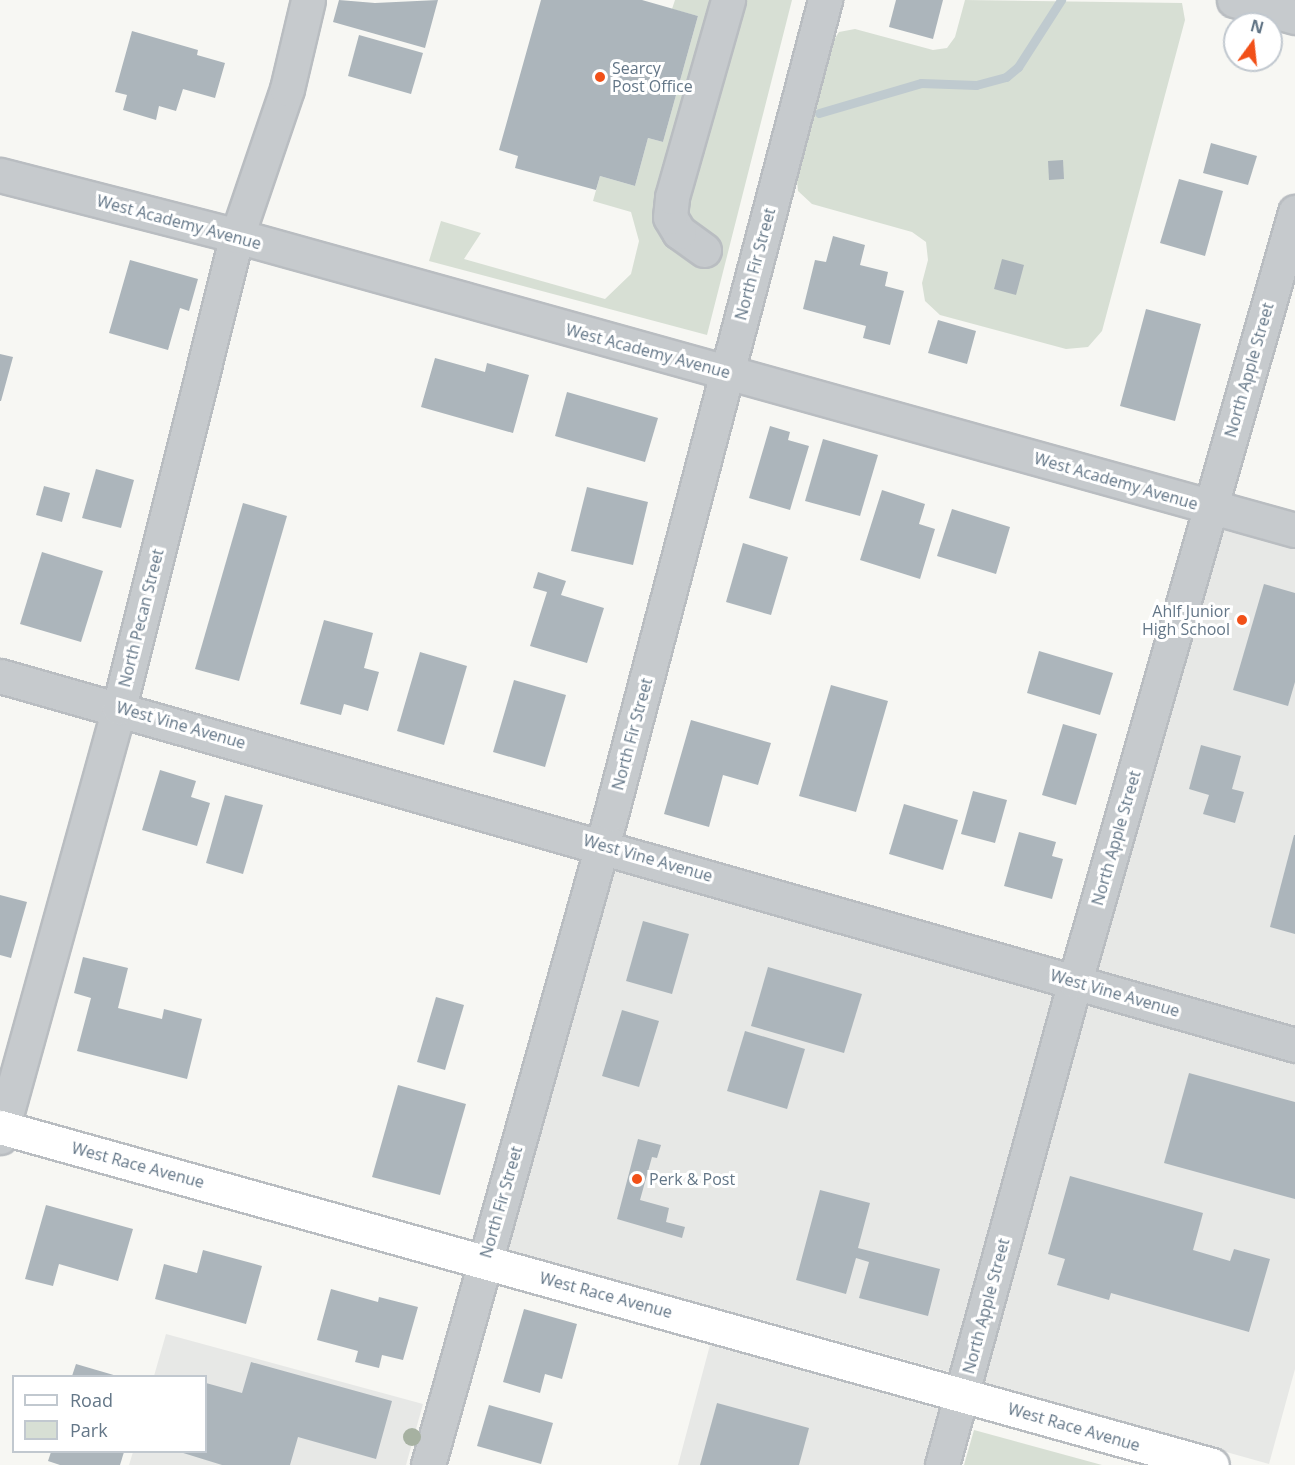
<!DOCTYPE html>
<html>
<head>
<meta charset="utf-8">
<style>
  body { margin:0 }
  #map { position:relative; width:1295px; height:1465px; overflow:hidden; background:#f7f7f3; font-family:"Open Sans",sans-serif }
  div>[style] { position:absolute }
  .built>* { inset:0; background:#e7e8e6 }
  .green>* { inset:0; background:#d7dfd4 }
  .stream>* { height:9px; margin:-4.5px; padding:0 4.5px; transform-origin:4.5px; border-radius:4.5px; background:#bfcacf }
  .building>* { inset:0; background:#acb5bb }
  .roads { filter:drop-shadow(2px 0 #b9bdc1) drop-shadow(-2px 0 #b9bdc1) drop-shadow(0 2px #b9bdc1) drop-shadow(0 -2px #b9bdc1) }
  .minor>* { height:33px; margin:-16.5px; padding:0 16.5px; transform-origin:16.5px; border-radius:16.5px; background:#c6cacd }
  .major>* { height:33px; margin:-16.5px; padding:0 16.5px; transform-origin:16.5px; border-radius:16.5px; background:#fff }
  .trees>* { width:18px; height:18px; margin:-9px; border-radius:50%; background:#a6b1a1 }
  .dots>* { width:16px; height:16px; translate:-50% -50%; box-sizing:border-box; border:3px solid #fff; border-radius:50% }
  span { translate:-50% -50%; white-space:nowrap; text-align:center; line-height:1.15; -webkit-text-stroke:6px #fff; paint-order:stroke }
  .poi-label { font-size:16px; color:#637687 }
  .left { translate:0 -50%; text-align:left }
  .right { translate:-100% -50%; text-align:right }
  .street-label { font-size:16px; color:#637687 }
  .legend { position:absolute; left:12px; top:1375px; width:195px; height:78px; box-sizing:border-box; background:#fff; border:2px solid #c1c8cf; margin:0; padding:8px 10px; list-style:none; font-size:18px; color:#637687 }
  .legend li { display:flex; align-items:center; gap:12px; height:30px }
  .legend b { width:30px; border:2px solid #c1c8cf }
  .north { position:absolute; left:1223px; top:12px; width:60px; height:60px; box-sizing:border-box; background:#fff; border:2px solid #c1c8cf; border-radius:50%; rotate:15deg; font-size:16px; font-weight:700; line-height:24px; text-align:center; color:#637687 }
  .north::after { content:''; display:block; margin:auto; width:21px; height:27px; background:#f15018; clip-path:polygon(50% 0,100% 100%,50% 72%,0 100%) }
</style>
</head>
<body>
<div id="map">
  <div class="built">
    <i style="clip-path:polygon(1214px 525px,1295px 547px,1295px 1028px,1091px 968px)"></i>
    <i style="clip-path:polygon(611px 865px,1063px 990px,957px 1374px,505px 1249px)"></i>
    <i style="clip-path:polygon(1084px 998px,1295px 1057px,1295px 1369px,1269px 1464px,977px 1382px)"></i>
    <i style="clip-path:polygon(166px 1334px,423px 1404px,406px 1465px,129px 1465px,133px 1452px,206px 1452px,206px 1376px,154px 1376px)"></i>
    <i style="clip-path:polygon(710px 1345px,939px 1409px,924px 1465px,678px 1465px)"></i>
  </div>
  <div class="green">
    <i style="clip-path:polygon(675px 0,792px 0,707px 335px,429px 261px,441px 221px,481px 233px,464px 259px,605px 299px,631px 274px,639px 241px,631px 212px,593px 201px,600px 176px,635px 186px,648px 138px,663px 142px,698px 16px,672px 9px)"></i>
    <i style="clip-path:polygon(965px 0,1182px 3px,1185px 20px,1102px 331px,1088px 347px,1066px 349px,940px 315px,925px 301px,922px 283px,928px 260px,926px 242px,912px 232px,812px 204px,798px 191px,796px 170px,830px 46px,839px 32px,855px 29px,933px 50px,947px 48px,955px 37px)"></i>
    <i style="clip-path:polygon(974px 1430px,1102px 1465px,964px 1465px)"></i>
  </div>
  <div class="stream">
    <i style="left:819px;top:113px;width:106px;rotate:-16.4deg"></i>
    <i style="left:921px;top:83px;width:55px;rotate:2.1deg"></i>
    <i style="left:976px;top:85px;width:31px;rotate:-15deg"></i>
    <i style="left:1006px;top:77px;width:16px;rotate:-40deg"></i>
    <i style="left:1018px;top:67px;width:80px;rotate:-57.3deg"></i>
  </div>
  <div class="building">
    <i style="clip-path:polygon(339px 0,375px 3px,438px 0,425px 48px,333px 22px)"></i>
    <i style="clip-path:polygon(541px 0,642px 0,698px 16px,663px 142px,648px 138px,635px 186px,600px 176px,596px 190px,515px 168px,518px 156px,499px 150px)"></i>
    <i style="clip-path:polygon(896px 0,943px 0,933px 39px,889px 27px)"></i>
    <i style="clip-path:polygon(132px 31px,198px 50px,197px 55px,225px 63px,215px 98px,183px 89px,176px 111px,159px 106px,156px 120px,123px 110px,127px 95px,115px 92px)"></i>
    <i style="clip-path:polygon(359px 35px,423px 53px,411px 94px,348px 76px)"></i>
    <i style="clip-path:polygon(1211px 143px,1257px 156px,1248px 185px,1203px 173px)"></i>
    <i style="clip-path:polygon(1063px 160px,1064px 179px,1049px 180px,1048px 161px)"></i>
    <i style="clip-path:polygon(1179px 179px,1223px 191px,1205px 256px,1160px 243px)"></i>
    <i style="clip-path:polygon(833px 236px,865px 245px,860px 265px,888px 272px,885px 286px,904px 291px,890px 345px,863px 338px,866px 326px,803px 309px,815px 260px,826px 262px)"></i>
    <i style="clip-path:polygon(1002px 259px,1024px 265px,1016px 295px,994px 289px)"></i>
    <i style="clip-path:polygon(130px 260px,198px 279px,189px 311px,180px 308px,168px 350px,109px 333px)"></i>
    <i style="clip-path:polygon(1146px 309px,1201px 324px,1175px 421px,1120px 406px)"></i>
    <i style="clip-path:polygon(938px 320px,976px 331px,967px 364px,928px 353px)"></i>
    <i style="clip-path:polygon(0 354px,13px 357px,1px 401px,0 401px)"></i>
    <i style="clip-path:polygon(435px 358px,485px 372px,487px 363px,529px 375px,513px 433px,421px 407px)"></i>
    <i style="clip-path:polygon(567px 392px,658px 418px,645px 462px,555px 436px)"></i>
    <i style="clip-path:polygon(770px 426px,790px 432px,788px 440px,809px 446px,790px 510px,749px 498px)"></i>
    <i style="clip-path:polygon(823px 439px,878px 455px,860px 516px,805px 501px)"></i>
    <i style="clip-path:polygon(96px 469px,134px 480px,121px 528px,82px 518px)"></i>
    <i style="clip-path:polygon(44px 486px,70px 493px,62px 522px,36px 515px)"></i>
    <i style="clip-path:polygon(587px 487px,648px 502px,633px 565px,571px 551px)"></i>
    <i style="clip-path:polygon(882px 490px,925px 504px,919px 524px,935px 529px,920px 579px,860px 560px)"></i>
    <i style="clip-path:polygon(243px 503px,287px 516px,239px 681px,195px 669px)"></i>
    <i style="clip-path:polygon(952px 509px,1010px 527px,996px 574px,937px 556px)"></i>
    <i style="clip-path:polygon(743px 543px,788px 557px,771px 615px,726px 602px)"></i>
    <i style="clip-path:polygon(42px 552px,103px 571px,81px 642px,20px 624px)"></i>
    <i style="clip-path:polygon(538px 572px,566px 581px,561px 595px,604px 608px,587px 663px,530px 646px,547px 592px,533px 588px)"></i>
    <i style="clip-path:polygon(1264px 584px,1295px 593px,1295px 682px,1288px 706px,1233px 690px)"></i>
    <i style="clip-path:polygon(324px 620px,373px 633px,364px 668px,379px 672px,368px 711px,344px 704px,341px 715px,300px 704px)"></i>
    <i style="clip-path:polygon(1039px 651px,1113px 673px,1100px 715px,1027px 693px)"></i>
    <i style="clip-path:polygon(420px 652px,467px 666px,444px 745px,397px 731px)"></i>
    <i style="clip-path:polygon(514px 680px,566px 695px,545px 767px,493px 752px)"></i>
    <i style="clip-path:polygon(831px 685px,888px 701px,856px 812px,799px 796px)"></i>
    <i style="clip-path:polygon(691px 720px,771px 743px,758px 785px,723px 775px,709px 827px,664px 814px)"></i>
    <i style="clip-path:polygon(1063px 724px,1097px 734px,1076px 805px,1042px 795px)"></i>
    <i style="clip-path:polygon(1201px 745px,1241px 756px,1232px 789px,1244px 792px,1235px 823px,1203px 814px,1209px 795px,1189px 789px)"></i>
    <i style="clip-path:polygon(160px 770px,196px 781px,191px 797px,210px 803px,197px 846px,142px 830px)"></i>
    <i style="clip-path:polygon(973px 791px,1007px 800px,995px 843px,961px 834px)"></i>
    <i style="clip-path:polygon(225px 795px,263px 805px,243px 874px,206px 863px)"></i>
    <i style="clip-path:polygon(904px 804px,958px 820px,943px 870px,889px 854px)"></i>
    <i style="clip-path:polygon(1019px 832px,1056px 842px,1052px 856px,1063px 859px,1052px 899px,1004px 886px)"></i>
    <i style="clip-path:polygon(1294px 835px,1295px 835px,1295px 934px,1270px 927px)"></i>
    <i style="clip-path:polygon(0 895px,27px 902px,11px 958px,0 955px)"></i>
    <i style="clip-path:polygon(643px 921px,689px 934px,672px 994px,626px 981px)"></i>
    <i style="clip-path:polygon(83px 957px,128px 968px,118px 1008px,162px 1019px,164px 1009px,202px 1019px,187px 1079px,77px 1051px,91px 998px,74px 993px)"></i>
    <i style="clip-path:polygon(768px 967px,862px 994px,844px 1053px,751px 1026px)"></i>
    <i style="clip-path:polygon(436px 997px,464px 1005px,445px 1070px,417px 1062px)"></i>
    <i style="clip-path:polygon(622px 1010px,659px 1021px,639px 1087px,602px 1076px)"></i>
    <i style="clip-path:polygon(745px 1031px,805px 1049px,787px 1109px,727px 1091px)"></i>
    <i style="clip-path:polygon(1189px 1073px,1295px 1102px,1295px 1199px,1164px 1163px)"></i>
    <i style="clip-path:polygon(398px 1085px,466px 1104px,440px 1195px,372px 1177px)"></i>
    <i style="clip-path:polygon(638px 1139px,661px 1145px,657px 1158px,652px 1157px,640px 1200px,669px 1208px,666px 1222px,685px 1227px,682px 1238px,617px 1219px)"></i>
    <i style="clip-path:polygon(1070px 1176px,1203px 1213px,1193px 1250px,1230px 1261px,1234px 1249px,1270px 1259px,1249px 1332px,1111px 1293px,1109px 1300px,1057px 1285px,1065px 1259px,1048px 1254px)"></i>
    <i style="clip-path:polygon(820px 1190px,870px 1203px,858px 1248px,940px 1269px,928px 1316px,859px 1298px,869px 1262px,856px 1258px,846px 1294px,796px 1280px)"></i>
    <i style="clip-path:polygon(46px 1205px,133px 1229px,118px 1281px,59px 1264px,53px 1286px,25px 1279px)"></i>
    <i style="clip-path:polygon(203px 1250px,262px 1266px,246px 1324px,155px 1299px,164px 1264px,197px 1273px)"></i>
    <i style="clip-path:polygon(331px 1289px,378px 1302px,379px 1297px,418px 1307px,403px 1360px,382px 1355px,379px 1368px,355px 1362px,358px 1351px,317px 1340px)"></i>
    <i style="clip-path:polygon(524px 1309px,577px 1324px,562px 1379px,545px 1374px,540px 1393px,503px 1382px)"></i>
    <i style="clip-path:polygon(251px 1362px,392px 1401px,376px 1459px,298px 1437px,290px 1465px,222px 1465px,180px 1452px,206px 1452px,206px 1383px,242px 1393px)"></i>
    <i style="clip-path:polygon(76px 1364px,117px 1376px,72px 1376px)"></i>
    <i style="clip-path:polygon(717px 1403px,809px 1428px,799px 1465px,700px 1465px)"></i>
    <i style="clip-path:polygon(489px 1405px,553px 1423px,541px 1464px,477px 1446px)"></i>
    <i style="clip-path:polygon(51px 1452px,124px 1452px,120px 1465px,60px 1465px,48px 1461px)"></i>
  </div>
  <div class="roads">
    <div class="minor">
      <i style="left:1234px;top:0;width:63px;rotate:15.6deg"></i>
      <i style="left:0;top:175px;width:245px;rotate:14.4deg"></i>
      <i style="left:237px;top:236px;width:1098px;rotate:15.53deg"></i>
      <i style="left:704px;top:250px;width:31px;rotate:-144deg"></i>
      <i style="left:679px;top:232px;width:17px;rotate:-121deg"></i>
      <i style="left:670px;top:217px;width:20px;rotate:-84deg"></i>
      <i style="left:672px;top:197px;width:205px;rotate:-74.1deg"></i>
      <i style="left:0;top:676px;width:1347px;rotate:15.9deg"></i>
      <i style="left:0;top:1137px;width:445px;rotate:-74.5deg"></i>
      <i style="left:119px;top:708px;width:487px;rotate:-76deg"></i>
      <i style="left:237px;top:236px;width:155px;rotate:-71.2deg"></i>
      <i style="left:287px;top:89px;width:91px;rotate:-76.7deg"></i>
      <i style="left:428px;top:1465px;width:676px;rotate:-74.3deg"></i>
      <i style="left:611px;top:814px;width:842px;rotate:-75.27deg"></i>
      <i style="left:942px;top:1465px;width:502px;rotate:-74.63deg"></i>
      <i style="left:1075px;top:981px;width:800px;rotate:-74.03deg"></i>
    </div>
    <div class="major">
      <i style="left:0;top:1127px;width:1258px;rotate:15.58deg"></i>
    </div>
  </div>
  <div class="trees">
    <i style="left:412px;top:1437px"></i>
  </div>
  <div class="dots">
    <i style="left:600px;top:77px;background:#f15018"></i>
    <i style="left:1242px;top:620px;background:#f15018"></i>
    <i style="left:637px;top:1179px;background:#f15018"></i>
  </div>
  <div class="poi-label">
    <span class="left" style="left:612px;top:77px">Searcy<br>Post Office</span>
    <span class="right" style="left:1230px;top:620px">Ahlf Junior<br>High School</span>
    <span class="left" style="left:649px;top:1179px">Perk &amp; Post</span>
  </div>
  <div class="street-label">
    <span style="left:179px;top:222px;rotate:15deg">West Academy Avenue</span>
    <span style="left:755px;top:264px;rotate:-75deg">North Fir Street</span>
    <span style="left:648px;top:351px;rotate:15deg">West Academy Avenue</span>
    <span style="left:1249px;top:370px;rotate:-74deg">North Apple Street</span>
    <span style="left:1116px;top:481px;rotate:16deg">West Academy Avenue</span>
    <span style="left:141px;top:618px;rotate:-76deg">North Pecan Street</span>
    <span style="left:181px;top:725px;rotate:16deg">West Vine Avenue</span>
    <span style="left:632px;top:734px;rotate:-75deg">North Fir Street</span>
    <span style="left:1116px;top:838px;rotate:-74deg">North Apple Street</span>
    <span style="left:648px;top:858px;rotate:16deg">West Vine Avenue</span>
    <span style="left:1115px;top:993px;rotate:16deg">West Vine Avenue</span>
    <span style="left:138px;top:1165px;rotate:15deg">West Race Avenue</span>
    <span style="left:501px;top:1202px;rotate:-74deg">North Fir Street</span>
    <span style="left:606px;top:1295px;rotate:15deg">West Race Avenue</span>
    <span style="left:986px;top:1306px;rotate:-75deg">North Apple Street</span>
    <span style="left:1074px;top:1427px;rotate:16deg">West Race Avenue</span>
  </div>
  <ul class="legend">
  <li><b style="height:8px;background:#fff"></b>Road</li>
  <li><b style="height:16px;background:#d7dfd4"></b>Park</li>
  </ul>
  <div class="north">N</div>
</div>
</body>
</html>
